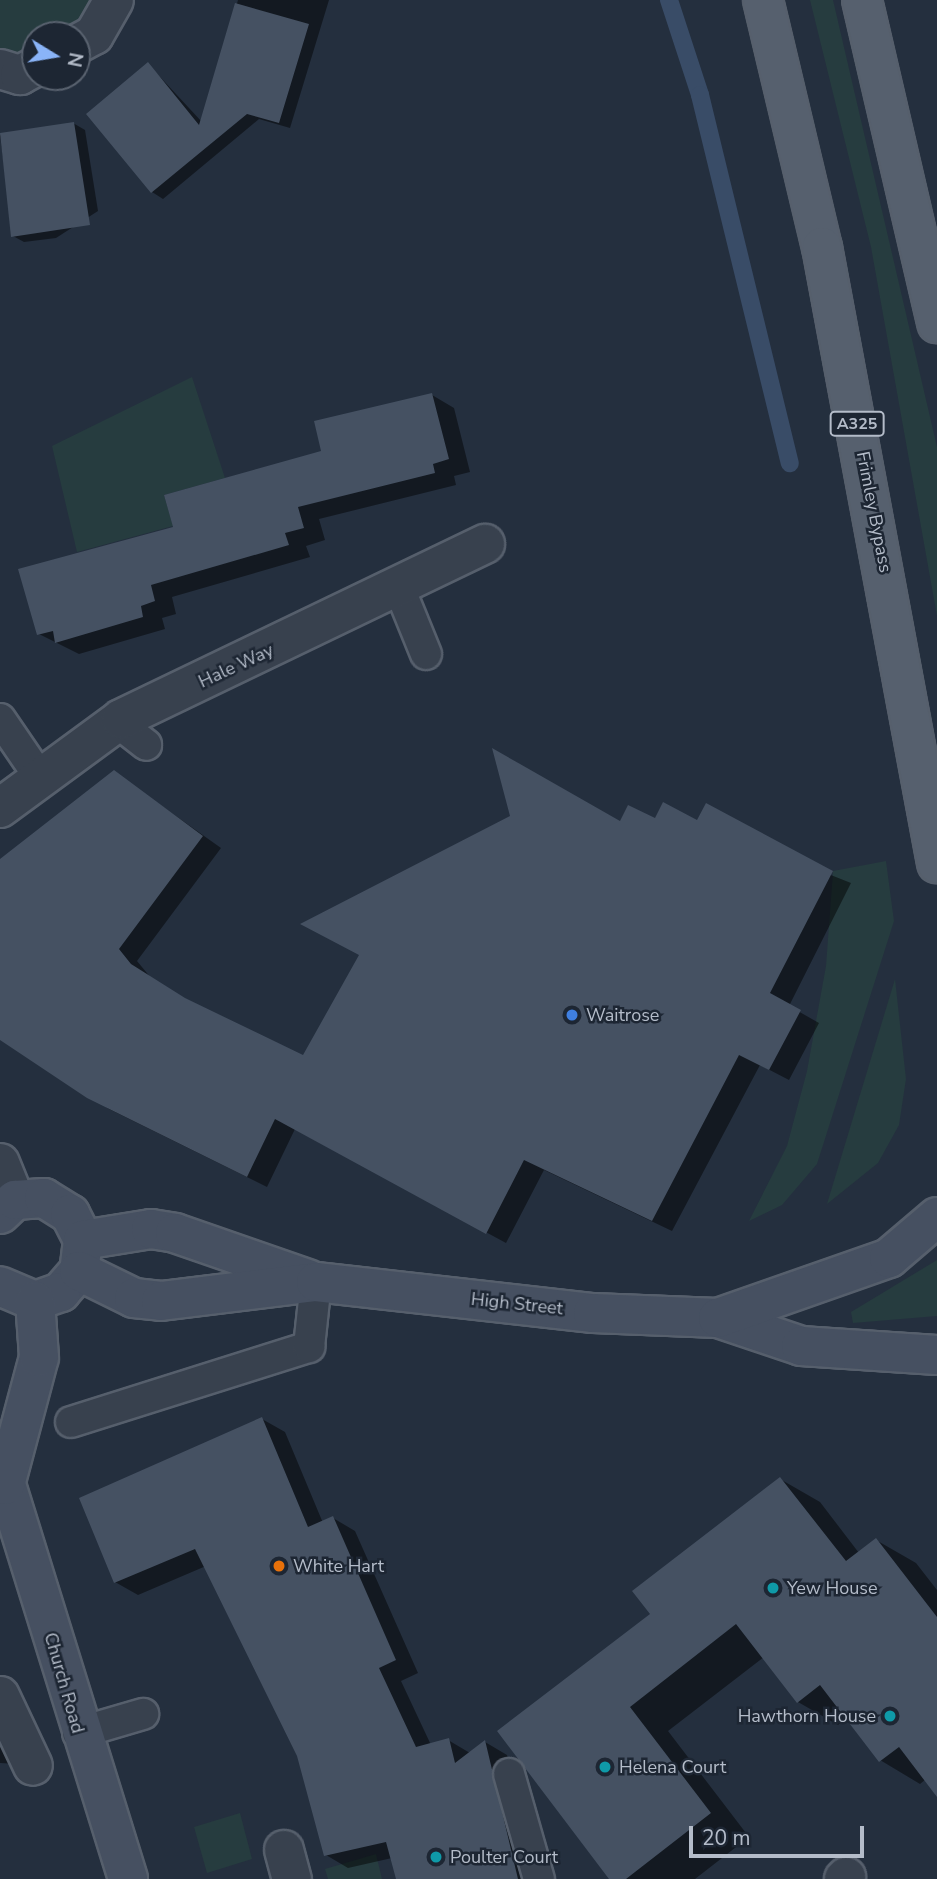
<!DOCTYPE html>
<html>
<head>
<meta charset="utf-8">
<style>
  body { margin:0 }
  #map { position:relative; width:937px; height:1879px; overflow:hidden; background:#242f3e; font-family:"Nunito Sans",sans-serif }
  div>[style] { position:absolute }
  .green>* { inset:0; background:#263c3f }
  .shadow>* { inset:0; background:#0007 }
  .stream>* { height:18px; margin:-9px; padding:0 9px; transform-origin:9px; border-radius:9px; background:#394c67 }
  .building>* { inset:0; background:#455162 }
  .roads { filter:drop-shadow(2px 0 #565f6c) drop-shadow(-2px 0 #565f6c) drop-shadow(0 2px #565f6c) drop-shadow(0 -2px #565f6c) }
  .service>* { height:30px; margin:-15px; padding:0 15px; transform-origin:15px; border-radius:15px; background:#38414e }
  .pedestrian>* { height:38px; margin:-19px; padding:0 19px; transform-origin:19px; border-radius:19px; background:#38414e }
  .minor>* { height:38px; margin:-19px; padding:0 19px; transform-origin:19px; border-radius:19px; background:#38414e }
  .tertiary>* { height:38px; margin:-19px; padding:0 19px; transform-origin:19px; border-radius:19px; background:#38414e }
  .secondary>* { height:38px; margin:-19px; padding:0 19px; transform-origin:19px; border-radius:19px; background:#465061 }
  .primary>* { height:38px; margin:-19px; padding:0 19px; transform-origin:19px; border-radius:19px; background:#56606e }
  .dots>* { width:19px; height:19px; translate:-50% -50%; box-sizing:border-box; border:4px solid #1d2633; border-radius:50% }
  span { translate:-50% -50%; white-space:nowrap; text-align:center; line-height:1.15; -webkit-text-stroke:5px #1d2633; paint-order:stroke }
  .shield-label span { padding:2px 5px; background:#1d2633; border:2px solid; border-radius:5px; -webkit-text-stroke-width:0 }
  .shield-label { font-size:16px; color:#b4bcc9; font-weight:700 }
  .street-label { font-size:18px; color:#b4bcc9 }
  .poi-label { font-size:18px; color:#b4bcc9 }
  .left { translate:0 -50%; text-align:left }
  .right { translate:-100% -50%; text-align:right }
  .north { position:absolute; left:21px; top:21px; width:70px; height:70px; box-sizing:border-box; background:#1d2633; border:2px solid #59626f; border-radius:50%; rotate:101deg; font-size:19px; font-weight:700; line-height:28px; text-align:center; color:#b4bcc9 }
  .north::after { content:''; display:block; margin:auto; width:24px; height:32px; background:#8ab4f8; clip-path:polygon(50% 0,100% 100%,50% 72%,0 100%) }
  .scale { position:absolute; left:689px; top:1826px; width:175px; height:32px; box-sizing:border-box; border:4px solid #b4bcc9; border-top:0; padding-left:9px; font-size:21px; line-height:24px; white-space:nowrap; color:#b4bcc9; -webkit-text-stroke:5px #1d2633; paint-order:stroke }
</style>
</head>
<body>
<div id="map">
  <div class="green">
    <i style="clip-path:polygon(0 0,96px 0,76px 21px,51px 35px,35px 35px,35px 44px,15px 55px,0 53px)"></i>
    <i style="clip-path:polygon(810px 0,833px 0,937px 447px,937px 616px,871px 247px)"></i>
    <i style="clip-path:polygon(192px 377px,225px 478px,164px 495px,173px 526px,77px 552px,52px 446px)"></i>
    <i style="clip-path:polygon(886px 861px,894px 921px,817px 1164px,782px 1205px,749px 1221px,787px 1146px,807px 1071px,826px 966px,833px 871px)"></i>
    <i style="clip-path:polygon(895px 979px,906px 1079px,899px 1125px,878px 1163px,827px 1204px)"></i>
    <i style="clip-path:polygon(937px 1260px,937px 1316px,853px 1323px,851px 1312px)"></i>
    <i style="clip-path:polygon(240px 1813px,252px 1859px,207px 1873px,194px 1827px)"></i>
    <i style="clip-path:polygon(376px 1854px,382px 1879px,328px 1879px,325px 1869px)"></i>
  </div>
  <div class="shadow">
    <i style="clip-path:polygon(238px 0,329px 0,290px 128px,259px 119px,163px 199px,152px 192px,149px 65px,202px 122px)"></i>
    <i style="clip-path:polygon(73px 123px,85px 130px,98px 211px,56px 238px,24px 242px,13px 236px,0 135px)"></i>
    <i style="clip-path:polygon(432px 395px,454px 408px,470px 472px,454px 476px,456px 485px,319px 519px,325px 540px,306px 546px,310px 557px,172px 597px,176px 614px,162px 618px,165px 629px,79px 654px,39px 634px,175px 528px)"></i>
    <i style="clip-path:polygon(114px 772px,221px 848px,137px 961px,151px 978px,190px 1002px,304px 1057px,621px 824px,656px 820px,697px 822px,851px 883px,789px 1006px,819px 1023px,789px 1080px,760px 1065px,672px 1231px,544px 1170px,506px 1243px,295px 1129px,267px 1187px,109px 1109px,0 1034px,0 862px)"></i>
    <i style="clip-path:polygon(262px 1419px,285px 1432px,323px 1523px,333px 1518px,355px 1531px,418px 1673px,401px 1681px,431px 1745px,448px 1740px,470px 1753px,485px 1742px,507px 1755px,537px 1879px,398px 1879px,392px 1858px,348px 1868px,326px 1855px,299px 1756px,206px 1566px,138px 1595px,115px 1582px)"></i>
    <i style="clip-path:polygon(780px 1479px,820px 1502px,859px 1553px,876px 1540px,916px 1563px,937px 1590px,937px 1794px,926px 1779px,920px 1784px,880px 1760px,847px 1718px,838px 1725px,798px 1702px,764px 1657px,668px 1731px,749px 1837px,695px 1879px,611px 1879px,499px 1731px,653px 1614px)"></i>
    <i style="clip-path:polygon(0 1723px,17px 1764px,0 1763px)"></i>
  </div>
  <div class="stream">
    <i style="left:669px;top:0;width:100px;rotate:71.9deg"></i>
    <i style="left:700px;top:95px;width:379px;rotate:76.3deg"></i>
  </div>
  <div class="building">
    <i style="clip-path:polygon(235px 3px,309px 24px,279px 123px,247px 114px,151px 193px,86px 114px,148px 62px,199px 125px)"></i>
    <i style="clip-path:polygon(74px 122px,90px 225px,11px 237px,0 133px)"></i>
    <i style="clip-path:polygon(432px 393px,449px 459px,433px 464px,435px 473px,298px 507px,304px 528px,285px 533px,289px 545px,151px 585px,155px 601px,141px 606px,143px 617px,55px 643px,53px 631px,37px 635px,18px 569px,173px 527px,164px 495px,321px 451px,314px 421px)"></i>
    <i style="clip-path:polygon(492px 748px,620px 821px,628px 805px,655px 818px,663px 802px,697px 820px,706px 803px,833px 871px,770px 993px,801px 1010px,769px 1070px,739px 1055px,652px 1221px,524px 1160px,486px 1234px,275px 1119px,247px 1177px,87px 1098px,0 1040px,0 859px,114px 770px,203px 836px,119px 949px,131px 964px,185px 998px,303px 1055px,359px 955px,300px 924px,510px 816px)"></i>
    <i style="clip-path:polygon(262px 1417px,308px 1527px,333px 1516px,396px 1660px,379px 1668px,416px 1747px,449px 1738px,455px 1763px,485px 1740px,518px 1879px,396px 1879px,386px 1842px,324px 1856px,297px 1756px,195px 1549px,114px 1583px,79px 1498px)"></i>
    <i style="clip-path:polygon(780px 1477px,846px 1561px,876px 1538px,937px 1617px,937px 1797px,899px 1747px,879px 1762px,820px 1685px,797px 1703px,736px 1624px,630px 1707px,711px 1813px,626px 1879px,609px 1879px,497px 1731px,650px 1614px,632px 1591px)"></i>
  </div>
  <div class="roads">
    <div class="service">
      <i style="left:400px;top:590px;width:69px;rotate:67.9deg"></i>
      <i style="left:0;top:719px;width:69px;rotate:55.6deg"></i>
      <i style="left:117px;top:722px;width:37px;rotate:38deg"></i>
      <i style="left:71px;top:1422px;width:250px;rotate:-17.5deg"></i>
      <i style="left:309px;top:1347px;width:65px;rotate:-83.9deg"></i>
      <i style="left:78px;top:1733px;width:68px;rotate:-16.3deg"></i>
      <i style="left:509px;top:1774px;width:109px;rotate:74.1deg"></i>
    </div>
    <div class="pedestrian">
      <i style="left:0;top:1696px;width:77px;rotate:64.8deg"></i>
    </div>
    <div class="minor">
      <i style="left:77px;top:44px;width:19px;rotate:-28deg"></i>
      <i style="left:94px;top:35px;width:40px;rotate:-60.3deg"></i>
      <i style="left:0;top:69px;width:21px;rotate:17deg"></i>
      <i style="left:20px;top:75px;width:17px;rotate:-28deg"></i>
      <i style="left:0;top:808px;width:150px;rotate:-36.3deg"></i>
      <i style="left:121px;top:719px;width:404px;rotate:-25.7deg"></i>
      <i style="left:284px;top:1850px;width:30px;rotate:75deg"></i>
      <i style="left:844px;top:1879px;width:3px;rotate:-45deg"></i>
    </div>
    <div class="tertiary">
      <i style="left:0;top:1163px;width:40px;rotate:68deg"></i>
    </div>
    <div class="secondary">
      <i style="left:0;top:1214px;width:21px;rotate:-43deg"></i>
      <i style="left:15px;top:1200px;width:29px;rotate:-4deg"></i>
      <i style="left:44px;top:1198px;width:31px;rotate:32deg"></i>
      <i style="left:70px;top:1214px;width:29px;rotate:63deg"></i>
      <i style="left:83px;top:1240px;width:31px;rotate:97deg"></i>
      <i style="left:79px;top:1271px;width:28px;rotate:131deg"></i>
      <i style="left:61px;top:1292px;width:28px;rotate:161deg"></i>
      <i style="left:35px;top:1301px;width:38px;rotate:-157deg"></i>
      <i style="left:83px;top:1240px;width:69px;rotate:-9.2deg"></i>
      <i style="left:151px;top:1229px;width:24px;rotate:9deg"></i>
      <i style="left:175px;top:1233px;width:141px;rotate:19.1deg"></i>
      <i style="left:79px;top:1271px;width:61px;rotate:26.1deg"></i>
      <i style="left:134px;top:1298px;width:27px;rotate:6deg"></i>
      <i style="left:161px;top:1301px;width:156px;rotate:-7deg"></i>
      <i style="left:316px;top:1282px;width:279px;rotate:6.4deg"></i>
      <i style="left:593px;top:1313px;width:125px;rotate:2.3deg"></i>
      <i style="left:718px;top:1318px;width:88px;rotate:18.6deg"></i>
      <i style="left:801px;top:1346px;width:136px;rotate:3.8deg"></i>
      <i style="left:718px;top:1318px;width:181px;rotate:-19.3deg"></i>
      <i style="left:889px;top:1258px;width:63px;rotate:-40.5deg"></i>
      <i style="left:0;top:1465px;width:433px;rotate:72.8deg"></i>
      <i style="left:5px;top:1485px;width:132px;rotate:-75.1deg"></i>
      <i style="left:39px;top:1357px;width:56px;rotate:-94.1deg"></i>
    </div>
    <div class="primary">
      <i style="left:763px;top:0;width:254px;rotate:76.6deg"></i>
      <i style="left:822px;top:247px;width:627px;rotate:79.43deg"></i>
      <i style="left:862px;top:0;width:332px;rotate:76.9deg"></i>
    </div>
  </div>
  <div class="dots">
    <i style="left:572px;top:1015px;background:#3f7fe0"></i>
    <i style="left:279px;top:1566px;background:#e8710a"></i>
    <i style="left:773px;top:1588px;background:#0f9aa8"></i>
    <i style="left:890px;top:1716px;background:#0f9aa8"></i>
    <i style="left:605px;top:1767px;background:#0f9aa8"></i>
    <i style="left:436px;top:1857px;background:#0f9aa8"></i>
  </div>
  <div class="shield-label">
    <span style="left:857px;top:424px">A325</span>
  </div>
  <div class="street-label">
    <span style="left:874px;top:512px;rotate:79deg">Frimley Bypass</span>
    <span style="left:236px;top:666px;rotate:-25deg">Hale Way</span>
    <span style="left:517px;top:1304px;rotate:6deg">High Street</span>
    <span style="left:64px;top:1683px;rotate:74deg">Church Road</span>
  </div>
  <div class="poi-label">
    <span class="left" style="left:586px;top:1015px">Waitrose</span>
    <span class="left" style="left:293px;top:1566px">White Hart</span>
    <span class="left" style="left:787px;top:1588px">Yew House</span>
    <span class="right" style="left:876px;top:1716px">Hawthorn House</span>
    <span class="left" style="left:619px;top:1767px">Helena Court</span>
    <span class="left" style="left:450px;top:1857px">Poulter Court</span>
  </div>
  <div class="north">N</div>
  <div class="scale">20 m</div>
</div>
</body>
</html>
